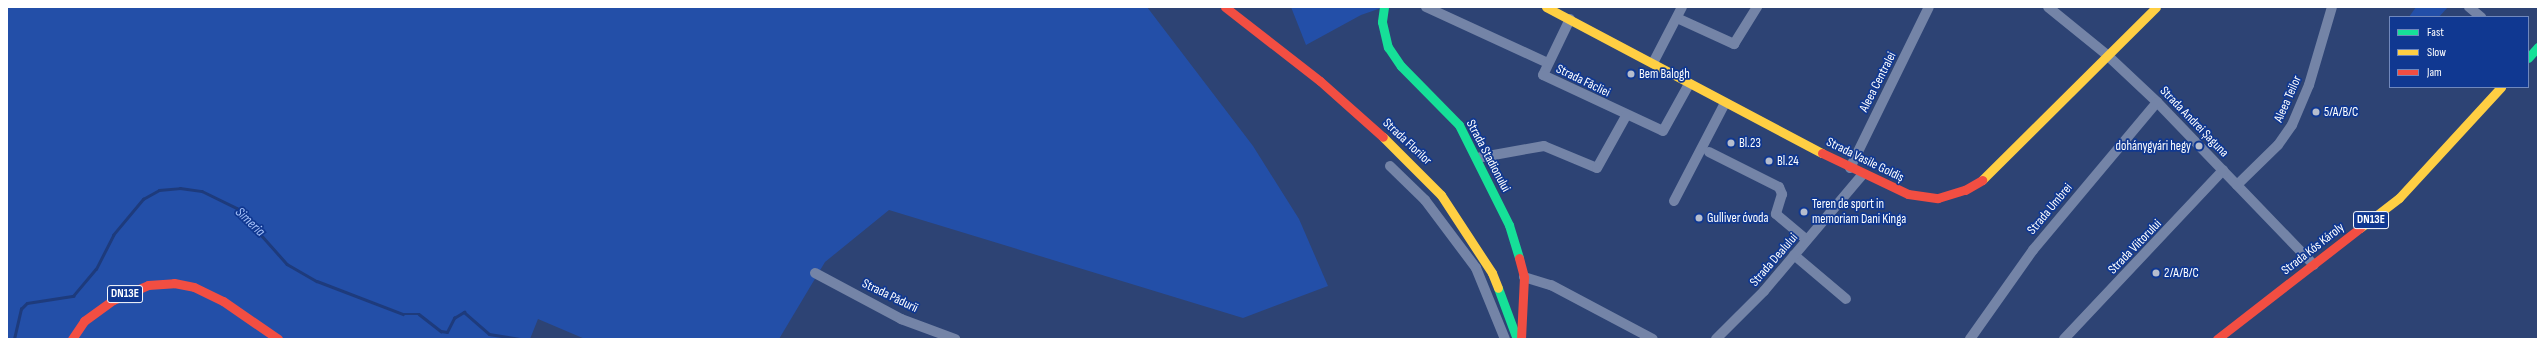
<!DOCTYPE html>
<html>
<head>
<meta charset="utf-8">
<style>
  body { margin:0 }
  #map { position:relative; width:2545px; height:346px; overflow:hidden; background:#2d4374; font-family:"Sofia Sans Condensed",sans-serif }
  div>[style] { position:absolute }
  .green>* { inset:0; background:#234fa8 }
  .stream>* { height:2.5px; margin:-1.25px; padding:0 1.25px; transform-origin:1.25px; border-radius:1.25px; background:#1e3b7c }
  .street>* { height:10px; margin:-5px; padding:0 5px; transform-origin:5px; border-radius:5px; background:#7484a7 }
  .fast>* { height:9px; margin:-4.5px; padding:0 4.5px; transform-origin:4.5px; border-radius:4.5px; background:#16e098 }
  .slow>* { height:9px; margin:-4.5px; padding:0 4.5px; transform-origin:4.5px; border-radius:4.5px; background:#ffcf43 }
  .jam>* { height:9px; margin:-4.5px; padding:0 4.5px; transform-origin:4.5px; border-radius:4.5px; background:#f24e42 }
  .dots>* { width:11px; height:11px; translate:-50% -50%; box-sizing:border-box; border:2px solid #103891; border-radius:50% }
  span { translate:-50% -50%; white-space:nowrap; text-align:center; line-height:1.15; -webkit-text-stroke:3.5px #103891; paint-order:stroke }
  .shield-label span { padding:1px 3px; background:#103891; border:1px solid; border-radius:3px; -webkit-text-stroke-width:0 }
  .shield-label { font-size:12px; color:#fff; font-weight:700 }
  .poi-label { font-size:13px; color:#fff }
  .left { translate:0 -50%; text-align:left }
  .right { translate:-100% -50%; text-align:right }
  .street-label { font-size:13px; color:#fff }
  .water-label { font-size:14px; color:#a6c2fa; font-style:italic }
  .frame { position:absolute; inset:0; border:8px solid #fff; pointer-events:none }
  .legend { position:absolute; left:2389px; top:16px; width:140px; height:72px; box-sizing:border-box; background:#103891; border:1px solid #7088bd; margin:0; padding:5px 7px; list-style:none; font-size:12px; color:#fff }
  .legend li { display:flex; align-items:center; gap:8px; height:20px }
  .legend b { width:20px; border:1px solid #7088bd }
</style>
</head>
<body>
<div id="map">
  <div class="green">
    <div style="clip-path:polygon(7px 7px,1147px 7px,1253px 146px,1299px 219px,1328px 286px,1243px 318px,889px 210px,825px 262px,779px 339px,585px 339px,538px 319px,530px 339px,7px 339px)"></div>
    <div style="clip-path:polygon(1291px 7px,1384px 7px,1361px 15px,1306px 45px)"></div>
    <div style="clip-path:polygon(2416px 7px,2448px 7px,2439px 17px,2409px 17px)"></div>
  </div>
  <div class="stream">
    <div style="left:14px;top:339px;width:31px;rotate:-77deg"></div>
    <div style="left:21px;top:309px;width:8px;rotate:-45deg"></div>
    <div style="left:27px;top:303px;width:47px;rotate:-8.7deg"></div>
    <div style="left:73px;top:296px;width:35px;rotate:-50deg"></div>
    <div style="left:96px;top:269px;width:38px;rotate:-63deg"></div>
    <div style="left:113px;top:235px;width:47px;rotate:-50.2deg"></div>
    <div style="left:143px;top:199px;width:18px;rotate:-29deg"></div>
    <div style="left:159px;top:190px;width:21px;rotate:-5deg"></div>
    <div style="left:180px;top:188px;width:22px;rotate:8deg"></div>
    <div style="left:202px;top:191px;width:39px;rotate:26deg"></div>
    <div style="left:237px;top:208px;width:75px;rotate:48.2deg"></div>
    <div style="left:287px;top:264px;width:34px;rotate:30deg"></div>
    <div style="left:317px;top:281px;width:92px;rotate:21deg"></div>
    <div style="left:403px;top:314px;width:16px"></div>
    <div style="left:419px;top:314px;width:28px;rotate:38deg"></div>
    <div style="left:441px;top:331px;width:6px;rotate:9deg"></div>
    <div style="left:447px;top:332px;width:16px;rotate:-63deg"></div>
    <div style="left:454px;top:318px;width:12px;rotate:-31deg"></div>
    <div style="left:464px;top:312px;width:33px;rotate:41deg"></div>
    <div style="left:489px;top:334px;width:31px;rotate:9deg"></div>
  </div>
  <div class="street">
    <div style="left:1426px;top:7px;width:134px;rotate:24.7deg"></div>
    <div style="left:2048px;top:7px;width:76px;rotate:39.1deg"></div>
    <div style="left:2107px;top:55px;width:69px;rotate:43.2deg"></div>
    <div style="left:2157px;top:102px;width:226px;rotate:46.1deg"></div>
    <div style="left:2469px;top:7px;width:16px;rotate:40deg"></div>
    <div style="left:1677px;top:18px;width:63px;rotate:24.5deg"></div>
    <div style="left:1734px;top:44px;width:44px;rotate:-58.1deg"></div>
    <div style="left:1570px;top:19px;width:62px;rotate:115.7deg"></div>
    <div style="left:1543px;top:75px;width:132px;rotate:25deg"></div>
    <div style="left:1663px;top:131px;width:54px;rotate:-61deg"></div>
    <div style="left:1653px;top:63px;width:63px;rotate:-62.6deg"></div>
    <div style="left:1709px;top:152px;width:78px;rotate:26.6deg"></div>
    <div style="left:1779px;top:187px;width:8px;rotate:67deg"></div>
    <div style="left:1782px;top:194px;width:21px;rotate:107deg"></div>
    <div style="left:1776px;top:214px;width:40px;rotate:40deg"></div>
    <div style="left:1477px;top:158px;width:68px;rotate:-10.2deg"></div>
    <div style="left:1544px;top:146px;width:57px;rotate:22.5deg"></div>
    <div style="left:1597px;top:168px;width:60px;rotate:-60.9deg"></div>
    <div style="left:1390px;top:166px;width:49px;rotate:44.2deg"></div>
    <div style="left:1425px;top:200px;width:85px;rotate:53.1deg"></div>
    <div style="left:1476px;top:268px;width:77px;rotate:67.8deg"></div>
    <div style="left:1850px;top:168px;width:179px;rotate:-63.9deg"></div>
    <div style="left:2237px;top:185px;width:57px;rotate:-44.3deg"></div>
    <div style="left:2278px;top:145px;width:24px;rotate:-55deg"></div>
    <div style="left:2292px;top:125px;width:43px;rotate:-67deg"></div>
    <div style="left:2309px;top:85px;width:81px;rotate:-73.6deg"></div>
    <div style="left:1674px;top:201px;width:110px;rotate:-62.5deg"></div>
    <div style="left:1794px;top:255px;width:68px;rotate:40.2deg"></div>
    <div style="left:815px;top:273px;width:98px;rotate:28.1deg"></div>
    <div style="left:901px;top:319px;width:58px;rotate:20.3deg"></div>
    <div style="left:1524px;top:277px;width:28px;rotate:17deg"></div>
    <div style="left:1551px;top:285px;width:115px;rotate:27.9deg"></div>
    <div style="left:1716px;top:339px;width:68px;rotate:-45deg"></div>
    <div style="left:1764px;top:291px;width:152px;rotate:-49.8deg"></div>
    <div style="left:1970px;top:339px;width:109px;rotate:-54.7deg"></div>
    <div style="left:2033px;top:250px;width:193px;rotate:-50deg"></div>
    <div style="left:2064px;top:339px;width:232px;rotate:-46.7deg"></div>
  </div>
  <div class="fast">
    <div style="left:1384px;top:7px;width:15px;rotate:98deg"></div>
    <div style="left:1382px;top:22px;width:26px;rotate:77deg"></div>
    <div style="left:1388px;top:47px;width:23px;rotate:56deg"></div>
    <div style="left:1401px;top:66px;width:83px;rotate:45.5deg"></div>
    <div style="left:1459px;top:125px;width:112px;rotate:63.4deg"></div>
    <div style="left:1509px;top:225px;width:34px;rotate:73deg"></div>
    <div style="left:2528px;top:58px;width:15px;rotate:-48deg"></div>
    <div style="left:1498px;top:288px;width:54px;rotate:69.6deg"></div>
  </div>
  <div class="slow">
    <div style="left:1546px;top:7px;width:312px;rotate:27.9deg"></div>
    <div style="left:1383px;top:137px;width:82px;rotate:45deg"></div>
    <div style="left:1441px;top:195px;width:93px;rotate:56.8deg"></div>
    <div style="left:1492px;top:273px;width:16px;rotate:68deg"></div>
    <div style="left:1982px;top:180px;width:245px;rotate:-44.8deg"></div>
    <div style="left:2360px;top:228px;width:49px;rotate:-37.6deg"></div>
    <div style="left:2399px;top:198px;width:151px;rotate:-47.4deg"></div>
  </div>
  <div class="jam">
    <div style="left:1225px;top:7px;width:120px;rotate:37.9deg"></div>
    <div style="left:1320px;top:81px;width:84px;rotate:41.6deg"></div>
    <div style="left:1822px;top:153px;width:95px;rotate:25.5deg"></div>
    <div style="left:1908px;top:194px;width:30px;rotate:8deg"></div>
    <div style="left:1938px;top:198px;width:28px;rotate:-17deg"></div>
    <div style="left:1965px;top:190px;width:20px;rotate:-30deg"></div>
    <div style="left:1519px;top:258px;width:20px;rotate:75deg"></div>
    <div style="left:1524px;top:277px;width:62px;rotate:92.8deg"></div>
    <div style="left:72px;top:339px;width:22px;rotate:-56deg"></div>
    <div style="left:84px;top:321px;width:36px;rotate:-36deg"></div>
    <div style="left:113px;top:300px;width:38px;rotate:-23deg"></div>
    <div style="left:148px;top:285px;width:26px;rotate:-4deg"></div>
    <div style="left:174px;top:283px;width:20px;rotate:11deg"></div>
    <div style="left:194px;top:287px;width:32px;rotate:26deg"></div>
    <div style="left:223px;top:301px;width:67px;rotate:34.6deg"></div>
    <div style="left:2217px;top:339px;width:181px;rotate:-37.8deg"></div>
  </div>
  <div class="dots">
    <div style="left:1631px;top:74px;background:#b6bdce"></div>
    <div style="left:2316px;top:112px;background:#b6bdce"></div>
    <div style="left:1731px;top:143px;background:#b6bdce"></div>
    <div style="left:2199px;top:146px;background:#b6bdce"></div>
    <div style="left:1769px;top:161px;background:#b6bdce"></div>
    <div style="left:1804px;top:212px;background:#b6bdce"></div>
    <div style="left:1699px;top:218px;background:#b6bdce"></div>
    <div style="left:2156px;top:273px;background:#b6bdce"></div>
  </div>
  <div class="shield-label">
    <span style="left:2371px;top:220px">DN13E</span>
    <span style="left:125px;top:294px">DN13E</span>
  </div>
  <div class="poi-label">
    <span class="left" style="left:1639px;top:74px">Bem Balogh</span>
    <span class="left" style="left:2324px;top:112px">5/A/B/C</span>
    <span class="left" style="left:1739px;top:143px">Bl.23</span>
    <span class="right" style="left:2191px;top:146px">dohánygyári hegy</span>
    <span class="left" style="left:1777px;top:161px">Bl.24</span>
    <span class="left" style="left:1812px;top:212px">Teren de sport in<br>memoriam Dani Kinga</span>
    <span class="left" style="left:1707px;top:218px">Gulliver óvoda</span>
    <span class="left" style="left:2164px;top:273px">2/A/B/C</span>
  </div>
  <div class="street-label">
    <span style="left:1583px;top:81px;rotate:26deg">Strada Făcliei</span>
    <span style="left:1878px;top:82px;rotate:-63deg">Aleea Centralei</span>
    <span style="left:2288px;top:99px;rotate:-66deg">Aleea Teilor</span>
    <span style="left:2194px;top:122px;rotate:46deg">Strada Andrei Șaguna</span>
    <span style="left:1407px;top:142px;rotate:43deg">Strada Florilor</span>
    <span style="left:1488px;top:156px;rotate:62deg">Strada Stadionului</span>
    <span style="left:1865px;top:160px;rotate:26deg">Strada Vasile Goldiș</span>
    <span style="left:2050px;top:209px;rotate:-50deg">Strada Umbrei</span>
    <span style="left:2135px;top:247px;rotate:-46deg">Strada Viitorului</span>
    <span style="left:2313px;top:249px;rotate:-38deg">Strada Kós Károly</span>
    <span style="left:1774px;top:260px;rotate:-49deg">Strada Dealului</span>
    <span style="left:890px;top:296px;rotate:26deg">Strada Pădurii</span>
  </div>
  <div class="water-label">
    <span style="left:250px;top:222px;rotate:44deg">Simeria</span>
  </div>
  <div class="frame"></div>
  <ul class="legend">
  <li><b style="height:5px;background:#16e098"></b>Fast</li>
  <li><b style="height:5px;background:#ffcf43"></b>Slow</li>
  <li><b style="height:5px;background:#f24e42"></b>Jam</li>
  </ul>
</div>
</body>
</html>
